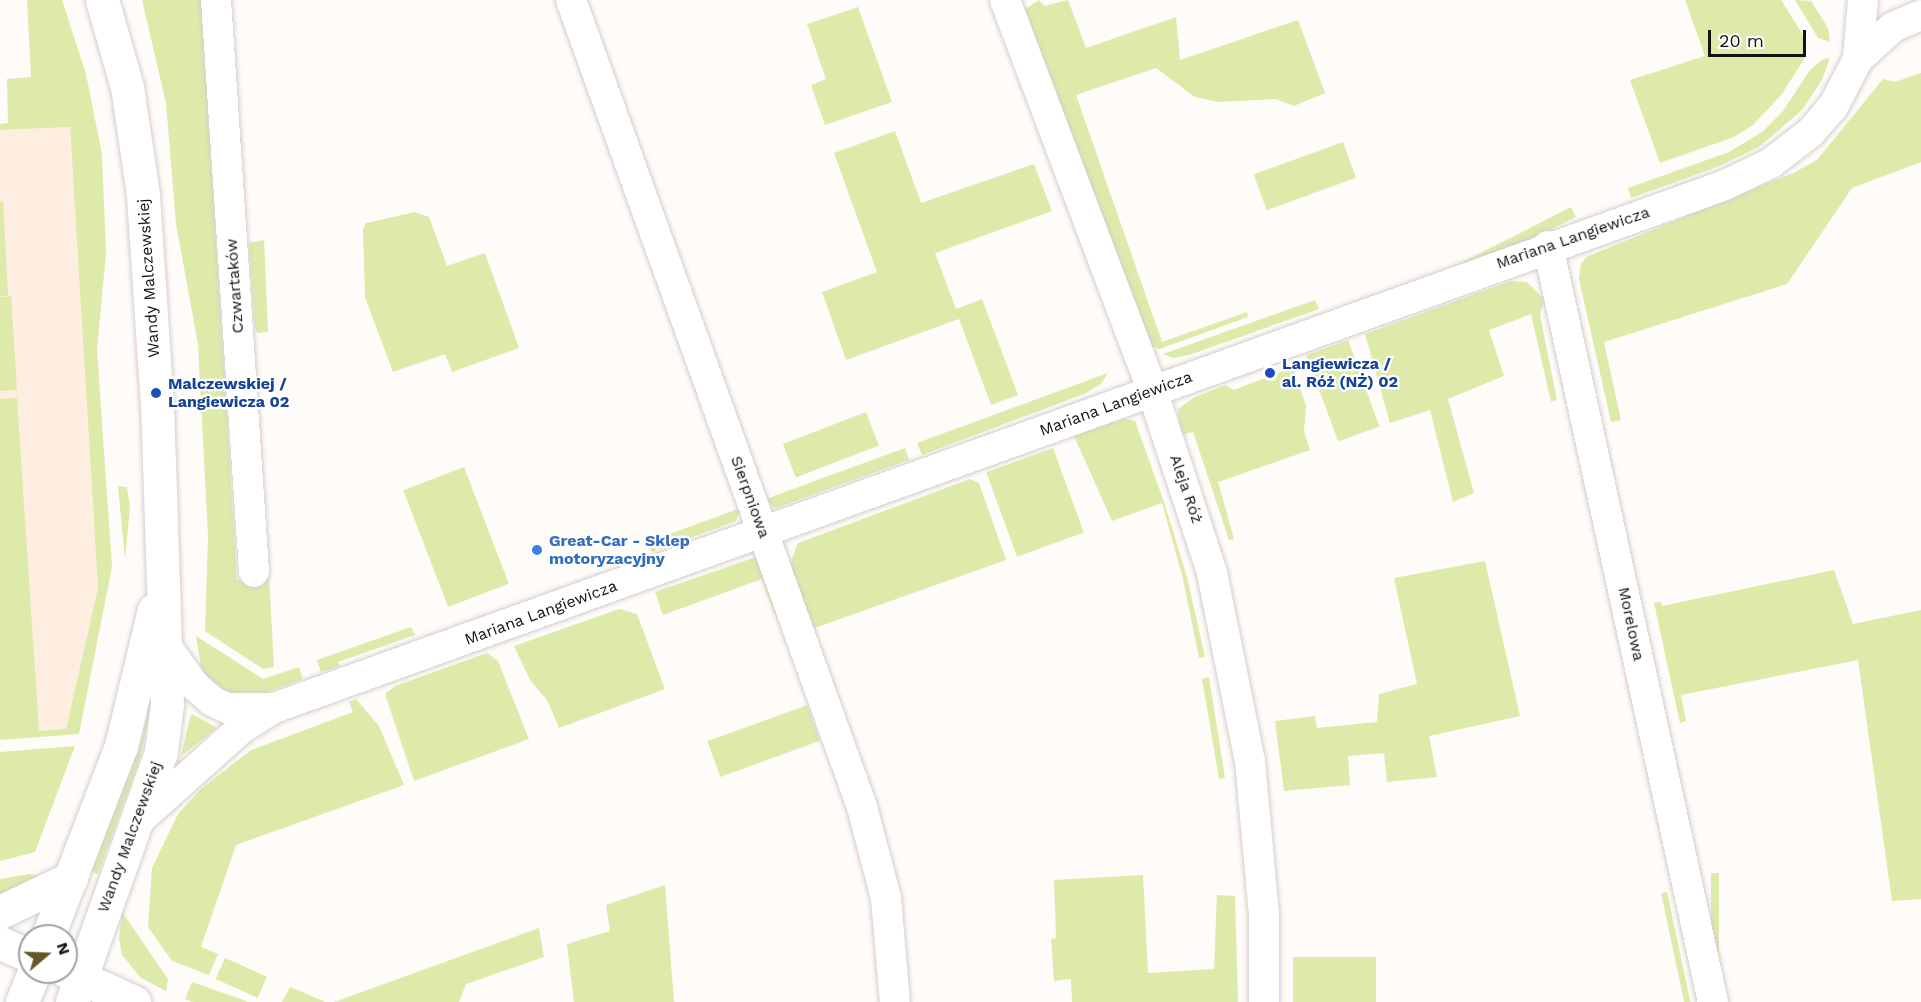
<!DOCTYPE html>
<html>
<head>
<meta charset="utf-8">
<style>
  body { margin:0 }
  #map { position:relative; width:1921px; height:1002px; overflow:hidden; background:#fefbf9; font-family:"Work Sans",sans-serif }
  div>[style] { position:absolute }
  .education>* { inset:0; background:#feeee2 }
  .green>* { inset:0; background:#deeaaa; transform-origin:0 0 }
  .roads { filter:drop-shadow(0 0 2px #d5cdca) drop-shadow(0 0 2px #d5cdca) }
  .minor>* { height:30px; margin:-15px; padding:0 15px; transform-origin:15px; border-radius:15px; background:#fff }
  .secondary>* { height:33px; margin:-16.5px; padding:0 16.5px; transform-origin:16.5px; border-radius:16.5px; background:#fff }
  .primary>* { height:33px; margin:-16.5px; padding:0 16.5px; transform-origin:16.5px; border-radius:16.5px; background:#fff }
  .dots>* { width:16px; height:16px; translate:-50% -50%; box-sizing:border-box; border:3px solid #fff; border-radius:50% }
  span { translate:-50% -50%; white-space:nowrap; text-align:center; line-height:1.15; -webkit-text-stroke:4.5px #fff; paint-order:stroke }
  .street-label { font-size:16px; color:#151312 }
  .transit-label { font-size:16px; color:#164399; font-weight:700 }
  .left { translate:0 -50%; text-align:left }
  .shop-label { font-size:16px; color:#366cbe; font-weight:700 }
  .north { position:absolute; left:18px; top:924px; width:60px; height:60px; box-sizing:border-box; background:#fff; border:2px solid #a1a1a0; border-radius:50%; rotate:71deg; font-size:16px; font-weight:700; line-height:24px; text-align:center; color:#151312 }
  .north::after { content:''; display:block; margin:auto; width:21px; height:27px; background:#655825; clip-path:polygon(50% 0,100% 100%,50% 72%,0 100%) }
  .scale { position:absolute; left:1708px; top:30px; width:98px; height:27px; box-sizing:border-box; border:3px solid #151312; border-top:0; padding-left:8px; font-size:18px; line-height:21px; white-space:nowrap; color:#151312; -webkit-text-stroke:4px #fff; paint-order:stroke }
</style>
</head>
<body>
<div id="map">
  <div class="education">
    <div style="clip-path:polygon(70px 127px,98px 588px,66px 729px,0 734px,0 130px)"></div>
  </div>
  <div class="green">
    <div style="clip-path:polygon(27px 0,62px 0,86px 74px,102px 154px,106px 253px,97px 350px,112px 567px,79px 734px,0 740px,0 399px,17px 398px,39px 731px,66px 729px,98px 588px,70px 127px,0 130px,0 124px,8px 123px,7px 79px,31px 77px)"></div>
    <div style="clip-path:polygon(142px 0,201px 0,237px 580px,269px 576px,274px 667px,263px 669px,205px 631px,208px 537px,198px 344px,176px 224px,166px 103px)"></div>
    <div style="clip-path:polygon(1039px 0,1045px 6px,1068px 0,1086px 48px,1176px 17px,1180px 60px,1298px 20px,1325px 93px,1294px 106px,1275px 99px,1219px 102px,1195px 97px,1156px 68px,1076px 95px,1162px 342px,1247px 312px,1248px 317px,1159px 349px,1149px 345px,1025px 9px)"></div>
    <div style="clip-path:polygon(1685px 0,1781px 0,1805px 38px,1806px 56px,1782px 94px,1753px 125px,1734px 137px,1660px 163px,1630px 80px,1705px 56px)"></div>
    <div style="clip-path:polygon(1795px 0,1811px 1px,1828px 28px,1830px 42px,1818px 38px)"></div>
    <div style="clip-path:polygon(858px 7px,892px 102px,825px 125px,811px 85px,826px 79px,807px 24px)"></div>
    <div style="clip-path:polygon(1830px 58px,1822px 80px,1802px 110px,1759px 147px,1717px 167px,1631px 198px,1628px 188px,1729px 152px,1762px 132px,1783px 111px,1810px 70px,1823px 59px)"></div>
    <div style="clip-path:polygon(1921px 73px,1921px 162px,1852px 188px,1787px 284px,1604px 342px,1621px 420px,1611px 422px,1579px 279px,1581px 264px,1586px 257px,1793px 173px,1817px 160px,1883px 79px,1895px 82px)"></div>
    <div style="clip-path:polygon(895px 131px,921px 203px,1034px 164px,1052px 211px,935px 253px,956px 309px,982px 299px,1018px 395px,991px 405px,959px 319px,846px 360px,822px 292px,877px 272px,834px 153px)"></div>
    <div style="left:1343px;top:142px;width:38px;height:95px;rotate:70deg"></div>
    <div style="clip-path:polygon(0 201px,3px 201px,8px 296px,0 296px)"></div>
    <div style="left:1571px;top:207px;width:11px;height:136px;rotate:63deg"></div>
    <div style="clip-path:polygon(415px 212px,429px 217px,447px 266px,485px 253px,519px 348px,452px 372px,445px 354px,393px 372px,365px 297px,363px 229px,366px 223px)"></div>
    <div style="clip-path:polygon(264px 240px,268px 332px,258px 333px,255px 329px,249px 243px)"></div>
    <div style="clip-path:polygon(1511px 281px,1527px 282px,1544px 299px,1540px 315px,1557px 400px,1551px 402px,1531px 314px,1489px 330px,1504px 376px,1448px 399px,1474px 493px,1453px 502px,1430px 410px,1390px 423px,1365px 334px)"></div>
    <div style="clip-path:polygon(11px 296px,17px 390px,0 391px,0 297px)"></div>
    <div style="clip-path:polygon(1315px 300px,1319px 309px,1189px 355px,1173px 358px,1163px 354px)"></div>
    <div style="left:1348px;top:340px;width:92px;height:44px;rotate:70deg"></div>
    <div style="clip-path:polygon(1293px 367px,1306px 406px,1304px 431px,1310px 450px,1218px 482px,1234px 539px,1229px 540px,1193px 432px,1181px 435px,1178px 409px,1193px 398px,1225px 385px,1234px 390px)"></div>
    <div style="clip-path:polygon(1108px 373px,1101px 384px,1084px 394px,922px 455px,917px 443px)"></div>
    <div style="left:866px;top:412px;width:36px;height:89px;rotate:69deg"></div>
    <div style="clip-path:polygon(1124px 419px,1135px 421px,1164px 502px,1187px 577px,1205px 657px,1199px 658px,1183px 579px,1162px 503px,1112px 521px,1074px 436px)"></div>
    <div style="clip-path:polygon(905px 448px,909px 460px,776px 508px,764px 502px,763px 500px)"></div>
    <div style="left:1053px;top:448px;width:90px;height:71px;rotate:70deg"></div>
    <div style="left:464px;top:467px;width:125px;height:65px;rotate:69deg"></div>
    <div style="clip-path:polygon(970px 479px,979px 483px,1006px 560px,809px 630px,790px 564px,798px 543px)"></div>
    <div style="clip-path:polygon(118px 486px,127px 487px,130px 508px,125px 559px)"></div>
    <div style="clip-path:polygon(741px 508px,736px 521px,652px 552px,647px 542px)"></div>
    <div style="clip-path:polygon(756px 557px,784px 617px,777px 620px,762px 579px,663px 615px,655px 592px)"></div>
    <div style="clip-path:polygon(1485px 561px,1520px 716px,1429px 736px,1437px 777px,1387px 782px,1384px 753px,1348px 756px,1350px 785px,1284px 791px,1275px 721px,1315px 716px,1317px 728px,1377px 722px,1379px 694px,1417px 684px,1394px 578px)"></div>
    <div style="clip-path:polygon(1834px 570px,1853px 624px,1921px 610px,1921px 899px,1892px 901px,1858px 660px,1681px 695px,1686px 721px,1680px 723px,1654px 603px,1661px 602px,1662px 606px)"></div>
    <div style="clip-path:polygon(619px 609px,637px 614px,665px 689px,559px 728px,547px 700px,530px 680px,514px 646px)"></div>
    <div style="clip-path:polygon(411px 627px,415px 635px,338px 662px,340px 666px,321px 672px,317px 660px)"></div>
    <div style="clip-path:polygon(196px 636px,263px 679px,299px 667px,303px 679px,253px 697px,224px 696px,202px 673px)"></div>
    <div style="clip-path:polygon(487px 653px,498px 661px,529px 739px,414px 781px,385px 694px,395px 686px)"></div>
    <div style="clip-path:polygon(1209px 677px,1225px 778px,1219px 779px,1202px 679px)"></div>
    <div style="clip-path:polygon(153px 692px,140px 759px,98px 874px,90px 871px,142px 739px)"></div>
    <div style="clip-path:polygon(356px 699px,379px 726px,404px 785px,236px 845px,201px 947px,218px 954px,209px 975px,172px 961px,148px 927px,152px 868px,178px 814px,201px 789px,251px 750px,353px 712px,349px 702px)"></div>
    <div style="left:807px;top:705px;width:38px;height:106px;rotate:70deg"></div>
    <div style="clip-path:polygon(192px 714px,217px 728px,181px 756px,190px 717px)"></div>
    <div style="clip-path:polygon(75px 746px,35px 852px,0 861px,0 752px)"></div>
    <div style="left:1711px;top:873px;width:8px;height:132px"></div>
    <div style="clip-path:polygon(30px 874px,38px 876px,0 902px,0 879px)"></div>
    <div style="clip-path:polygon(1143px 875px,1148px 973px,1214px 969px,1217px 895px,1235px 896px,1238px 1002px,1072px 1002px,1071px 979px,1054px 981px,1051px 939px,1056px 938px,1054px 880px)"></div>
    <div style="clip-path:polygon(665px 885px,674px 1002px,574px 1002px,567px 944px,610px 931px,606px 905px)"></div>
    <div style="left:1667px;top:892px;width:113px;height:6px;rotate:78deg"></div>
    <div style="clip-path:polygon(122px 912px,168px 979px,166px 991px,141px 978px,122px 955px,119px 939px)"></div>
    <div style="clip-path:polygon(539px 928px,544px 957px,466px 984px,459px 1002px,334px 1002px)"></div>
    <div style="left:1293px;top:957px;width:83px;height:45px"></div>
    <div style="left:225px;top:958px;width:46px;height:23px;rotate:24deg"></div>
    <div style="clip-path:polygon(192px 982px,249px 1002px,193px 1002px,185px 999px)"></div>
    <div style="clip-path:polygon(290px 987px,326px 1002px,282px 1002px)"></div>
  </div>
  <div class="roads">
    <div class="minor">
      <div style="left:216px;top:0;width:573px;rotate:86.2deg"></div>
      <div style="left:571px;top:0;width:858px;rotate:70.17deg"></div>
      <div style="left:862px;top:807px;width:94px;rotate:75.2deg"></div>
      <div style="left:886px;top:898px;width:104px;rotate:85.1deg"></div>
      <div style="left:1005px;top:0;width:417px;rotate:69.3deg"></div>
      <div style="left:1152px;top:390px;width:193px;rotate:71.8deg"></div>
      <div style="left:1212px;top:573px;width:192px;rotate:78.6deg"></div>
      <div style="left:1250px;top:761px;width:154px;rotate:84.8deg"></div>
      <div style="left:1264px;top:914px;width:88px;rotate:90deg"></div>
      <div style="left:1858px;top:59px;width:47px;rotate:-42.4deg"></div>
      <div style="left:1893px;top:27px;width:30px;rotate:-23deg"></div>
      <div style="left:1548px;top:246px;width:774px;rotate:77.69deg"></div>
      <div style="left:166px;top:646px;width:49px;rotate:54.1deg"></div>
      <div style="left:195px;top:686px;width:23px;rotate:41deg"></div>
      <div style="left:212px;top:701px;width:17px;rotate:25deg"></div>
      <div style="left:227px;top:708px;width:47px"></div>
      <div style="left:139px;top:820px;width:138px;rotate:-41.8deg"></div>
      <div style="left:242px;top:728px;width:38px;rotate:-32deg"></div>
      <div style="left:274px;top:708px;width:1542px;rotate:-19.82deg"></div>
      <div style="left:1725px;top:185px;width:51px;rotate:-25.6deg"></div>
      <div style="left:1771px;top:163px;width:49px;rotate:-37.6deg"></div>
      <div style="left:1810px;top:133px;width:35px;rotate:-49deg"></div>
      <div style="left:1833px;top:107px;width:54px;rotate:-62.5deg"></div>
      <div style="left:1858px;top:59px;width:59px;rotate:-85.2deg"></div>
    </div>
    <div class="secondary">
      <div style="left:48px;top:936px;width:204px;rotate:-69deg"></div>
      <div style="left:121px;top:746px;width:140px;rotate:-76.4deg"></div>
      <div style="left:22px;top:1002px;width:32px;rotate:-68deg"></div>
      <div style="left:72px;top:1002px;width:265px;rotate:-70.4deg"></div>
      <div style="left:161px;top:752px;width:48px;rotate:-82.9deg"></div>
      <div style="left:167px;top:704px;width:298px;rotate:-91.9deg"></div>
      <div style="left:157px;top:406px;width:212px;rotate:-93.8deg"></div>
      <div style="left:143px;top:194px;width:108px;rotate:-98.5deg"></div>
      <div style="left:127px;top:87px;width:91px;rotate:-106deg"></div>
    </div>
    <div class="primary">
      <div style="left:0;top:912px;width:79px;rotate:-25.6deg"></div>
      <div style="left:0;top:943px;width:33px;rotate:23deg"></div>
      <div style="left:66px;top:971px;width:75px;rotate:24.5deg"></div>
    </div>
  </div>
  <div class="dots">
    <div style="left:1270px;top:373px;background:#1a4fb4"></div>
    <div style="left:156px;top:393px;background:#1a4fb4"></div>
    <div style="left:537px;top:550px;background:#3f7fe0"></div>
  </div>
  <div class="street-label">
    <span style="left:1573px;top:238px;rotate:-19deg">Mariana Langiewicza</span>
    <span style="left:149px;top:278px;rotate:-94deg">Wandy Malczewskiej</span>
    <span style="left:235px;top:286px;rotate:-94deg">Czwartaków</span>
    <span style="left:1116px;top:404px;rotate:-20deg">Mariana Langiewicza</span>
    <span style="left:1186px;top:489px;rotate:71deg">Aleja Róż</span>
    <span style="left:750px;top:497px;rotate:70deg">Sierpniowa</span>
    <span style="left:541px;top:613px;rotate:-20deg">Mariana Langiewicza</span>
    <span style="left:1631px;top:624px;rotate:78deg">Morelowa</span>
    <span style="left:130px;top:837px;rotate:-70deg">Wandy Malczewskiej</span>
  </div>
  <div class="transit-label">
    <span class="left" style="left:1282px;top:373px">Langiewicza /<br>al. Róż (NŻ) 02</span>
    <span class="left" style="left:168px;top:393px">Malczewskiej /<br>Langiewicza 02</span>
  </div>
  <div class="shop-label">
    <span class="left" style="left:549px;top:550px">Great-Car - Sklep<br>motoryzacyjny</span>
  </div>
  <div class="north">N</div>
  <div class="scale">20 m</div>
</div>
</body>
</html>
